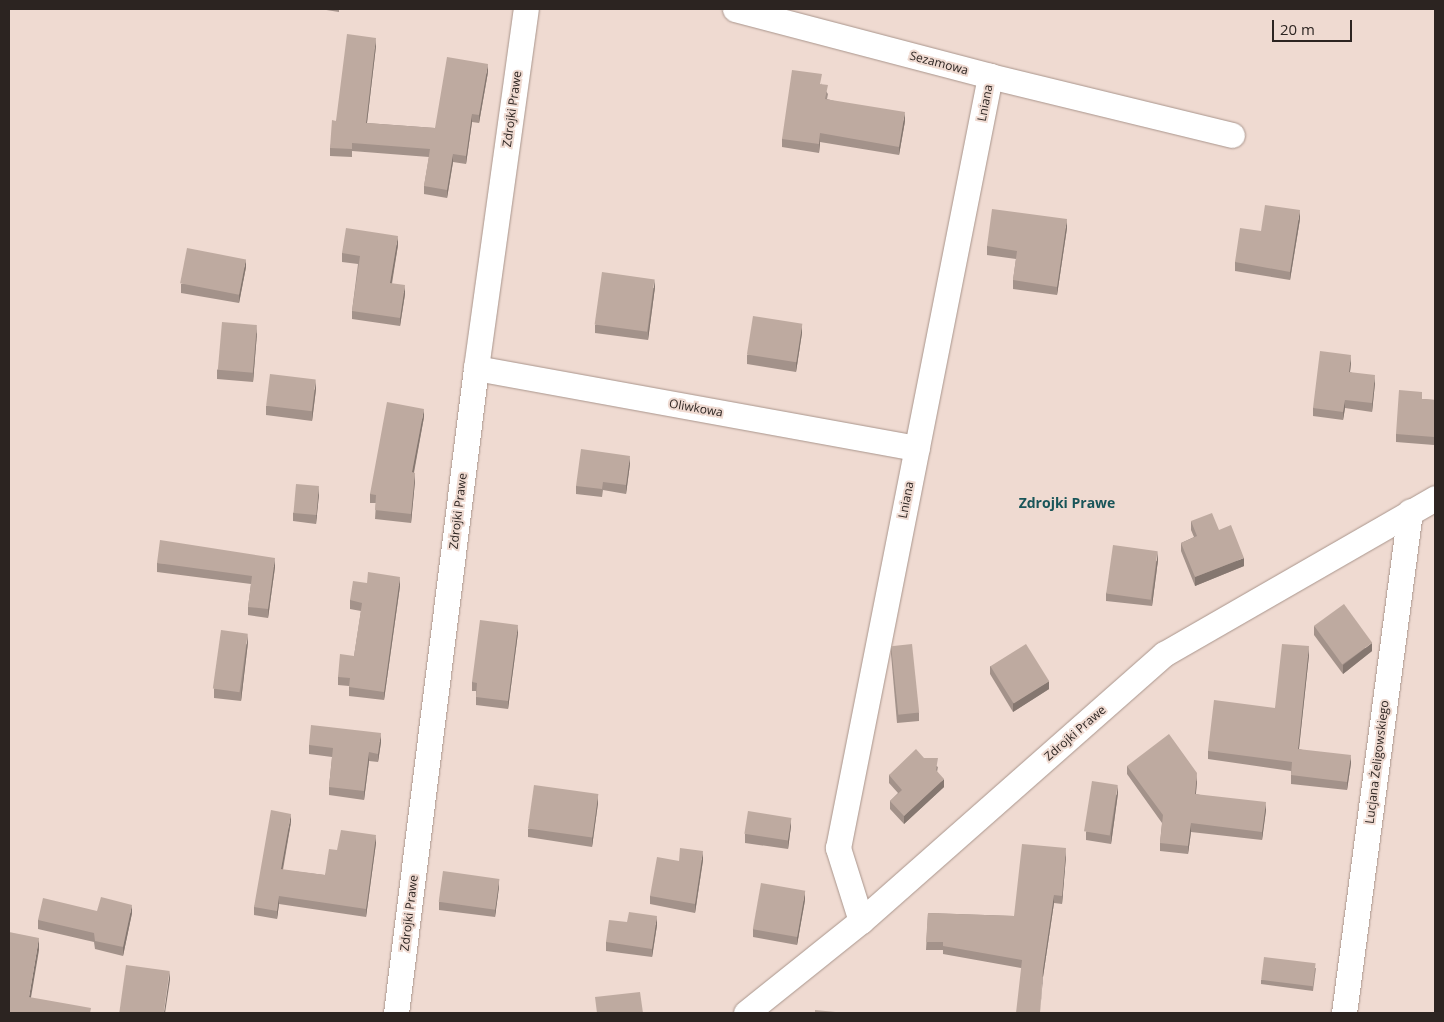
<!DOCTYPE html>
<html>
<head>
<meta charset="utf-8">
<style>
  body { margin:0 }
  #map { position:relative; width:1444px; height:1022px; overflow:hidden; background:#efdad1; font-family:"Open Sans",sans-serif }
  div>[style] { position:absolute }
  .roads { filter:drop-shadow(0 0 1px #a9958c) drop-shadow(0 0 1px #a9958c) }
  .minor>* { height:25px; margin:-12.5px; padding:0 12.5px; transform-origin:12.5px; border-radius:12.5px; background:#fff }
  .wall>* { inset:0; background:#a3928a }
  .shaded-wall>* { inset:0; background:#857770 }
  .building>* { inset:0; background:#beaaa0; transform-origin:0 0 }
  span { translate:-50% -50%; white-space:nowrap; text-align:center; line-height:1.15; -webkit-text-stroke:4px #efdad1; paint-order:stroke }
  .street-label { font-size:12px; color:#2c2421 }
  .neighbourhood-label { font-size:14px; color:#195559; font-weight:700 }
  .frame { position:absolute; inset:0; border:10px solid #2c2421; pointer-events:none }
  .scale { position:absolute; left:1272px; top:20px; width:80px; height:22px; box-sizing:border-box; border:2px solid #2c2421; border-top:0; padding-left:6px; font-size:15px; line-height:18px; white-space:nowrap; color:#2c2421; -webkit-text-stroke:4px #efdad1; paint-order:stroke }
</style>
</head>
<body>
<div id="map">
  <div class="roads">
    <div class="minor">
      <div style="left:735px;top:9px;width:264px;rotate:14.7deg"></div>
      <div style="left:990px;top:76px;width:249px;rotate:13.7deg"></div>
      <div style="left:476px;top:368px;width:448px;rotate:10.3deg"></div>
      <div style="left:861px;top:921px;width:77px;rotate:-107.5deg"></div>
      <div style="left:838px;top:848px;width:787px;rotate:-78.86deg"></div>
      <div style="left:396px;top:1013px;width:650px;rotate:-82.93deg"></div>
      <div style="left:476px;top:368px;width:362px;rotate:-82.1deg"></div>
      <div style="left:746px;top:1013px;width:147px;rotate:-38.7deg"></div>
      <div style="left:861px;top:921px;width:404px;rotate:-41.4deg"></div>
      <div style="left:1164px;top:654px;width:313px;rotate:-29.9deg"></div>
      <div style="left:1344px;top:1013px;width:506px;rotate:-82.51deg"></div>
    </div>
  </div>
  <div class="wall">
    <div style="clip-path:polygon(320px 9px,339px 9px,339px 12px)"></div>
    <div style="clip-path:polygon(376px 46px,367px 123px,435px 128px,488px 72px,479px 123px,472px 122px,466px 164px,453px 162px,447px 198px,424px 194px,424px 186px,429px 157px,352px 151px,352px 157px,330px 156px,330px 148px,336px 121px)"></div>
    <div style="clip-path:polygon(822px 83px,821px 84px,828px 94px,827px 99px,905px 121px,899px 155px,820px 142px,819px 153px,782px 147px,782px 139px)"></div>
    <div style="clip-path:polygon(1300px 219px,1290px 280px,1235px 271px,1235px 262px)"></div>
    <div style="clip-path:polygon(1067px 228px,1057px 295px,1013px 289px,1013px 280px,1016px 259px,987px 255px,987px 246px)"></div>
    <div style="clip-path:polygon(398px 245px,392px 284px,405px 294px,400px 326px,352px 319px,352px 311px,358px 264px,342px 262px,342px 253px)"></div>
    <div style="clip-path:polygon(246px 267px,239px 303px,181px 293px,181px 284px)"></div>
    <div style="clip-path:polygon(655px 287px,648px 340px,595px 333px,595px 325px)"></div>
    <div style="clip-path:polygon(257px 333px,253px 382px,217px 379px,217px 370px)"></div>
    <div style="clip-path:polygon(802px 333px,796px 372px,747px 364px,747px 355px)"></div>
    <div style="clip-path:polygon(1351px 363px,1350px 372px,1375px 383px,1372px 412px,1345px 408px,1343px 420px,1313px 416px,1313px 408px)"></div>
    <div style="clip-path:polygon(316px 389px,312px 421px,266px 415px,266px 406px)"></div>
    <div style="clip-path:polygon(1422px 399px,1435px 400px,1435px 424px,1434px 445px,1396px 442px,1396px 434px)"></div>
    <div style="clip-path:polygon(424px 417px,414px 473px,415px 481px,411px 523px,375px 519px,376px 503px,370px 503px,370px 494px)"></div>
    <div style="clip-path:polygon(630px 464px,626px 494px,603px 490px,602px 497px,576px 494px,576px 486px)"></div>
    <div style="clip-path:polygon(319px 494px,316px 524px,293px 521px,293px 513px)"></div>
    <div style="clip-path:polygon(1191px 521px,1244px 566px,1195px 586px,1181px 551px,1181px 543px,1194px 537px,1191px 530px)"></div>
    <div style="clip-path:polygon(1158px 560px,1152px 606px,1106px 601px,1106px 593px)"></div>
    <div style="clip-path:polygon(157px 563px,275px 567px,268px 618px,248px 615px,248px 607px,251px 584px,157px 572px)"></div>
    <div style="clip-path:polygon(367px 583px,400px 586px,384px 700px,349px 696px,349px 686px,338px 685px,338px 677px,354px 656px,361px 611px,350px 609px,350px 600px)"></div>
    <div style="clip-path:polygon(1314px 626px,1372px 651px,1343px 674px,1314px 635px)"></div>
    <div style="clip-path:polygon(518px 633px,508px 709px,476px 705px,476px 691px,472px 691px,472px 682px)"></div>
    <div style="clip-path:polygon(248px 642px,241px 701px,214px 698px,214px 689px)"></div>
    <div style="clip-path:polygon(891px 646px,919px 713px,919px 721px,897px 723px,891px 654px)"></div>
    <div style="clip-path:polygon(1309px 655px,1299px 749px,1351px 763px,1347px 790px,1291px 784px,1291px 771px,1208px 759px,1208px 751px,1275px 708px)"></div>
    <div style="clip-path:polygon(990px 666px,1049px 689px,1013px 712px,990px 674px)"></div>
    <div style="clip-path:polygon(381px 742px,378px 762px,369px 761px,364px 800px,329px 795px,329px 787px,332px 757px,309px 754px,309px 745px)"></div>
    <div style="clip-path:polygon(924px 758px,938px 767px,937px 772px,944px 787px,904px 824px,890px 809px,890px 801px,898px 793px,889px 783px,889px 775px)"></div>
    <div style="clip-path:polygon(1127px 766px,1197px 781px,1196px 794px,1266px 810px,1262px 840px,1191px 832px,1188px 854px,1160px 851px,1160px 843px,1162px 823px,1127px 774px)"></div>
    <div style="clip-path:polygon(1118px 793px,1111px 844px,1086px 840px,1086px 832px)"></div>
    <div style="clip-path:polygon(598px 803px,592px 847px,528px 837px,528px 829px)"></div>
    <div style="clip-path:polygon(291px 822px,283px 870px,325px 875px,337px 850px,376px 843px,366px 917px,279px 904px,277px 919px,254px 915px,254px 907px)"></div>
    <div style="clip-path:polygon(791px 826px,788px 849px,745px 843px,745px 834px)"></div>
    <div style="clip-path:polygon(1066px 856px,1062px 904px,1054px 903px,1043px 977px,1021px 968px,943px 954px,943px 950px,926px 950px,928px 913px,1014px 916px)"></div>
    <div style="clip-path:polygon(703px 860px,695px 913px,650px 904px,650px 896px,679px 861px)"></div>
    <div style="clip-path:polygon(499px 887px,495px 917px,439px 910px,439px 902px)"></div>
    <div style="clip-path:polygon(805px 900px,797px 945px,753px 937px,753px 929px)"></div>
    <div style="clip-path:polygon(97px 911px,132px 913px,123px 956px,95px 949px,94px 942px,38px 929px,38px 920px)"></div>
    <div style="clip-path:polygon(627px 922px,657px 925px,652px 957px,606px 951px,606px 942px)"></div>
    <div style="clip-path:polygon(1316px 968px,1313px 991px,1261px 984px,1261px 980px)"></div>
  </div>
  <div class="shaded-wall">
    <div style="clip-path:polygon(376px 38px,376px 46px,366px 131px,366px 123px)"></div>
    <div style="clip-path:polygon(488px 64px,488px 72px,479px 123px,479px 115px)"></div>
    <div style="clip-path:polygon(905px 112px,905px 121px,899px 155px,899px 147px)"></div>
    <div style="clip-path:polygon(472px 114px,472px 122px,466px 164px,466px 156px)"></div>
    <div style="clip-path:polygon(820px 133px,820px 142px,819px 153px,819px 144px)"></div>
    <div style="clip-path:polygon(453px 154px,453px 162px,447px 198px,447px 190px)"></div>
    <div style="clip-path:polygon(1300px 210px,1300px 219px,1290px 280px,1290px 272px)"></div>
    <div style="clip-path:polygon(1067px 219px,1067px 228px,1057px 295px,1057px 287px)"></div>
    <div style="clip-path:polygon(398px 236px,398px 245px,390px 292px,390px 283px)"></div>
    <div style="clip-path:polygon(246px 259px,246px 267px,239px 303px,239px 295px)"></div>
    <div style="clip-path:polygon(655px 279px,655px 287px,648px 340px,648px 332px)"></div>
    <div style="clip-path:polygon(405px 285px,405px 294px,400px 326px,400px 318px)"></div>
    <div style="clip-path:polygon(802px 324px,802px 333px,796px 372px,796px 363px)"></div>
    <div style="clip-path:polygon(257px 325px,257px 333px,253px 382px,253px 373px)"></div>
    <div style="clip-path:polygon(1351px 355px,1351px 363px,1349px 380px,1349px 372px)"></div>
    <div style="clip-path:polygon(1375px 375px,1375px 383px,1372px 412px,1372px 403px)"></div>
    <div style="clip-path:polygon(316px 380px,316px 389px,312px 421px,312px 413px)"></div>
    <div style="clip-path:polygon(1345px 400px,1345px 408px,1343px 420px,1343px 412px)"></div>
    <div style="clip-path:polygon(424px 409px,424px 417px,412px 481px,412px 472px)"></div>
    <div style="clip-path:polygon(630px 456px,630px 464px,626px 494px,626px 485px)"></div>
    <div style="clip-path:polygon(415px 473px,415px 481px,411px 523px,411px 514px)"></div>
    <div style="clip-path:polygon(319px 486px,319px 494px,316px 524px,316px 515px)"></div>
    <div style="clip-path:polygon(1158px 551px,1158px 560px,1152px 606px,1152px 598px)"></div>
    <div style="clip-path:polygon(275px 558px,275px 567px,268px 618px,268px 609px)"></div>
    <div style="clip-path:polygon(1244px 558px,1244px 566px,1195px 586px,1195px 577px)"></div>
    <div style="clip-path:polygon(400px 577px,400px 586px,384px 700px,384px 692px)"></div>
    <div style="clip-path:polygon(518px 625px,518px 633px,508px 709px,508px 701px)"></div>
    <div style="clip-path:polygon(248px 634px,248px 642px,241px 701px,241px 693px)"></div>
    <div style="clip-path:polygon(1372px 643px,1372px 651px,1343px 674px,1343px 665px)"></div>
    <div style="clip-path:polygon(1309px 646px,1309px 655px,1298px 757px,1298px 749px)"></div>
    <div style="clip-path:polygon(1049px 681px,1049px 689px,1013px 712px,1013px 703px)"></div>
    <div style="clip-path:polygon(381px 733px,381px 742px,378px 762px,378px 754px)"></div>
    <div style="clip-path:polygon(369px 752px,369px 761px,364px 800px,364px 791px)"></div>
    <div style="clip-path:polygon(1351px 755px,1351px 763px,1347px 790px,1347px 782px)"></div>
    <div style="clip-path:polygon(1197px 773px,1197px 781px,1195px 802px,1195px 794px)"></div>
    <div style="clip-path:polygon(944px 779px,944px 787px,904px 824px,904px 816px)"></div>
    <div style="clip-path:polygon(1118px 785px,1118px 793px,1111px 844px,1111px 835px)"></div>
    <div style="clip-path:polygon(598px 794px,598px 803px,592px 847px,592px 838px)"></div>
    <div style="clip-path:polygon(1266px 802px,1266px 810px,1262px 840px,1262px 832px)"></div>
    <div style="clip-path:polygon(291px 814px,291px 822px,281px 877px,281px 869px)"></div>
    <div style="clip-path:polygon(791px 818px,791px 826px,788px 849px,788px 841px)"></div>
    <div style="clip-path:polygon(1191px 823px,1191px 832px,1188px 854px,1188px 846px)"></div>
    <div style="clip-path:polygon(376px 835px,376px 843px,366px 917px,366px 909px)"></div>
    <div style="clip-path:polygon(1066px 848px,1066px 856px,1062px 904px,1062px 896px)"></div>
    <div style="clip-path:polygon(703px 851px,703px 860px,695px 913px,695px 904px)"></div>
    <div style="clip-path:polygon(499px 879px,499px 887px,495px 917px,495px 909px)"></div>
    <div style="clip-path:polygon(805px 891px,805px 900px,797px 945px,797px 937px)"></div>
    <div style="clip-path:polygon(1054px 895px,1054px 903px,1043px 977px,1040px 1013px,1043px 969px)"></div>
    <div style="clip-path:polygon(279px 896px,279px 904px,277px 919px,277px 911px)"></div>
    <div style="clip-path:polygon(132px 905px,132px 913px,123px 956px,123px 947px)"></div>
    <div style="clip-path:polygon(657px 916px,657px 925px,652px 957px,652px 949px)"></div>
    <div style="clip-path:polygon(39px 938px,39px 950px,29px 1009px,29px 997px)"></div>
    <div style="clip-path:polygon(170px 971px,170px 980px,165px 1013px,164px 1013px)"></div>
  </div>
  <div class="building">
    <div style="clip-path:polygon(347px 34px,376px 38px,366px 123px,435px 128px,447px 57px,488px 64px,479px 115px,472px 114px,466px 156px,453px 154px,447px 190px,424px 186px,430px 149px,352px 143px,352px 149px,330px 148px,332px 120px,336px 121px)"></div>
    <div style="clip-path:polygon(792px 70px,822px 74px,820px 84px,828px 85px,825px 99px,905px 112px,899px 147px,820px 133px,819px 144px,782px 139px)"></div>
    <div style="clip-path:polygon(1265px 205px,1300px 210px,1290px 272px,1235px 262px,1240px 228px,1261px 231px)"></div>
    <div style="clip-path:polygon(992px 209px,1067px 219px,1057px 287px,1013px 280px,1017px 251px,987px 246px)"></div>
    <div style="clip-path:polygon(346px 228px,398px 236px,390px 283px,405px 285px,400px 318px,352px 311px,360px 256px,342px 253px)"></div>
    <div style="left:187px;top:248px;width:60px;height:36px;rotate:11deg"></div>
    <div style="left:602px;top:272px;width:53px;height:53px;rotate:8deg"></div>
    <div style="left:753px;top:316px;width:50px;height:39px;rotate:9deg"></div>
    <div style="left:222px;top:322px;width:35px;height:48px;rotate:5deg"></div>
    <div style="clip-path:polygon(1320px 351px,1351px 355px,1349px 372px,1375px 375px,1372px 403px,1345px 400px,1343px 412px,1313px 408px)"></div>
    <div style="left:270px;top:374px;width:46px;height:32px;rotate:7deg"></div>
    <div style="clip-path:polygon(1399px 390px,1422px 392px,1422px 399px,1435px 400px,1435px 416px,1434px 437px,1396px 434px)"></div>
    <div style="clip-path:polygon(387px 402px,424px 409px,412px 472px,415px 473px,411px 514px,375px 510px,376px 495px,370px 494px)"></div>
    <div style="clip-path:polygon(581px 449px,630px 456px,626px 485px,603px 482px,602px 489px,576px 486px)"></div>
    <div style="left:296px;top:484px;width:23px;height:29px;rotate:5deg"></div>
    <div style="clip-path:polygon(1212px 513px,1219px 530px,1231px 525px,1244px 558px,1195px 577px,1181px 543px,1197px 536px,1191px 521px)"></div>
    <div style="clip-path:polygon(160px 540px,275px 558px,268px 609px,248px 607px,252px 576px,157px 563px)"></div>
    <div style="left:1113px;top:545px;width:45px;height:49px;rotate:8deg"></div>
    <div style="clip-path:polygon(368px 572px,400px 577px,384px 692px,349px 687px,350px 678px,338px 677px,340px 654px,354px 656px,362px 603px,350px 600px,353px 581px,367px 583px)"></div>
    <div style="left:1344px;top:604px;width:48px;height:37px;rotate:54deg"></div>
    <div style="clip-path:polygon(480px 620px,518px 625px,508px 701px,476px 697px,477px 683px,472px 682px)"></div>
    <div style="left:221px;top:630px;width:27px;height:59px;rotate:8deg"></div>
    <div style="left:912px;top:644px;width:69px;height:21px;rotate:84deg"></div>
    <div style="left:1026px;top:644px;width:44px;height:42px;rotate:58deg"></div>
    <div style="clip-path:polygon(1282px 644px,1309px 646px,1298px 749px,1351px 755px,1347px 782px,1291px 775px,1292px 762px,1208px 751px,1214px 700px,1275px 708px)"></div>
    <div style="clip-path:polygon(311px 725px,381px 733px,378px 754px,369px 752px,364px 791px,329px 787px,333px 748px,309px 745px)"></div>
    <div style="clip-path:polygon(1169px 734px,1197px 773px,1195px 794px,1266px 802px,1262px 832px,1191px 823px,1188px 846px,1160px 843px,1163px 815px,1127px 766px)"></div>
    <div style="clip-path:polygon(916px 749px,924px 758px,938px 758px,936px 770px,944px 779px,904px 816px,890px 801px,902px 790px,889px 775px)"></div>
    <div style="left:1092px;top:781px;width:26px;height:51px;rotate:9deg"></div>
    <div style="left:534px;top:785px;width:65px;height:44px;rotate:8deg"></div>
    <div style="clip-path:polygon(271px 810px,291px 814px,281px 869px,325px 875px,329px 849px,337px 850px,341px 830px,376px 835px,366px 909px,279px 896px,277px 911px,254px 907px)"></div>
    <div style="left:748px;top:811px;width:44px;height:23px;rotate:9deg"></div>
    <div style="clip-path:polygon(1022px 844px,1066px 848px,1062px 896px,1054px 895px,1043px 969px,1040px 1013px,1016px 1013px,1022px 960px,943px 946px,943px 942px,926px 942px,928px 913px,1014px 916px)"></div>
    <div style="clip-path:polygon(680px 848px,703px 851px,695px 904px,650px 896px,657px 857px,679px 861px)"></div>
    <div style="left:443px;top:871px;width:57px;height:31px;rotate:8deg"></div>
    <div style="left:761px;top:883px;width:45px;height:47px;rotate:10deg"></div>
    <div style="clip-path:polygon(101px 897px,132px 905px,123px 947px,95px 941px,94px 933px,38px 920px,43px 898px,97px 911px)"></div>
    <div style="clip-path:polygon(629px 912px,657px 916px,652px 949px,606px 942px,609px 920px,627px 922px)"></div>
    <div style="clip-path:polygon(9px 932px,39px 938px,29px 997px,91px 1008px,90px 1013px,9px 1013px)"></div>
    <div style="left:1264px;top:957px;width:52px;height:23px;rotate:7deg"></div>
    <div style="left:126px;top:965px;width:44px;height:49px;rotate:8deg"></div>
    <div style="clip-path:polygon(640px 992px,643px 1013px,597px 1013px,595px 997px)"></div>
    <div style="clip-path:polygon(815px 1010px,846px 1013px,815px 1013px)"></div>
  </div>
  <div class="street-label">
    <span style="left:939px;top:63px;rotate:15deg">Sezamowa</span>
    <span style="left:985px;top:103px;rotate:-79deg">Lniana</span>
    <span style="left:512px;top:109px;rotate:-82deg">Zdrojki Prawe</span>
    <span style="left:696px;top:408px;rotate:10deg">Oliwkowa</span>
    <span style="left:906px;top:500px;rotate:-79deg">Lniana</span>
    <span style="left:458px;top:511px;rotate:-83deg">Zdrojki Prawe</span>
    <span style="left:1075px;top:733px;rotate:-41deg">Zdrojki Prawe</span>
    <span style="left:1377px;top:762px;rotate:-83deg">Lucjana Żeligowskiego</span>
    <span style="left:409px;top:913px;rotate:-83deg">Zdrojki Prawe</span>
  </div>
  <div class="neighbourhood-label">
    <span style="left:1067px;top:503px">Zdrojki Prawe</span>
  </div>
  <div class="frame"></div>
  <div class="scale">20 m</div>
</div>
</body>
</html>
